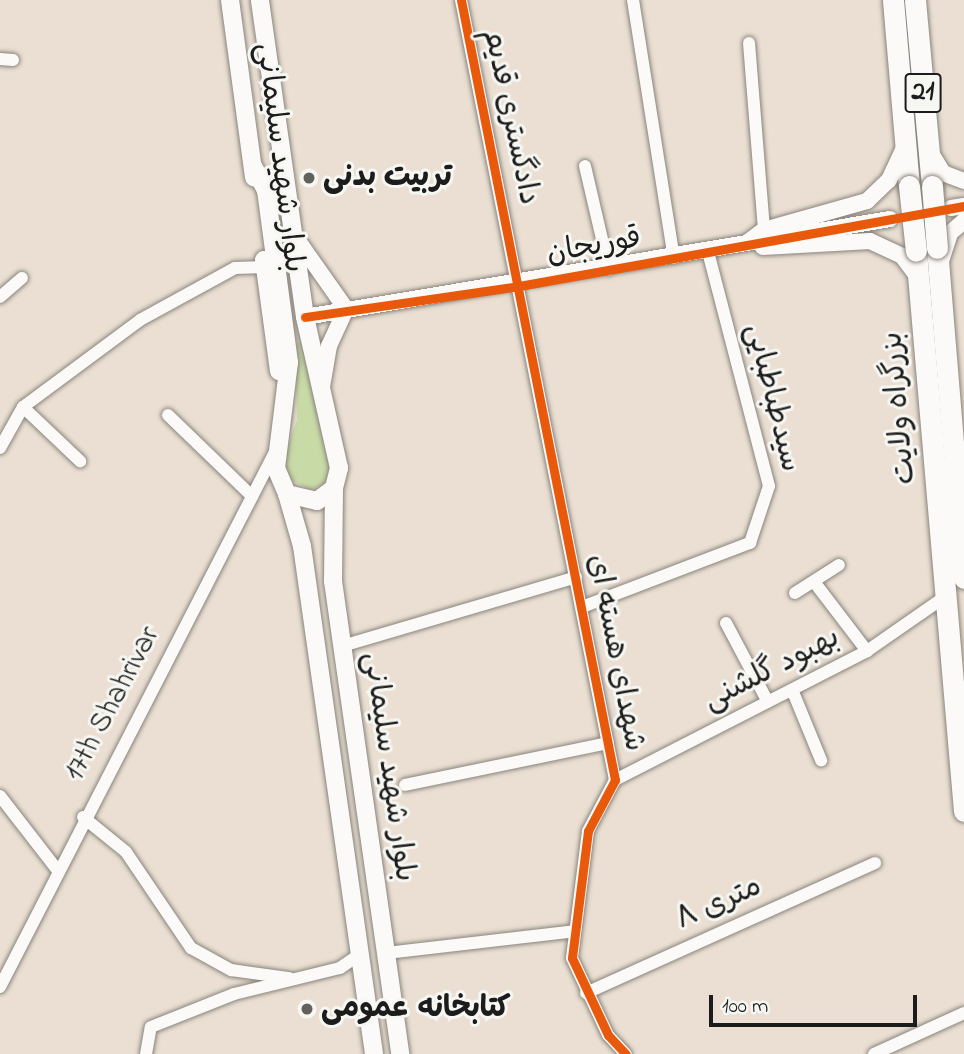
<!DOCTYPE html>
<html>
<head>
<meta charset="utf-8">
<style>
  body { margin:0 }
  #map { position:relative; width:964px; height:1054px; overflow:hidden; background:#eadfd2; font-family:"Indie Flower","Playpen Sans Arabic",sans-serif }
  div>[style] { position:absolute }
  .green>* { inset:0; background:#c8daa6 }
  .roads { filter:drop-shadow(0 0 2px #89847d) drop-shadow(0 0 2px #89847d) }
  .minor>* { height:12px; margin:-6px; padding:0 6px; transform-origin:6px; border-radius:6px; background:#fcfaf8 }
  .tertiary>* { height:16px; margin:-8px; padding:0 8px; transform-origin:8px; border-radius:8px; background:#fcfaf8 }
  .secondary>* { height:18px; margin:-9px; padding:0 9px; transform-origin:9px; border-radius:9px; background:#fcfaf8 }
  .trunk>* { height:21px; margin:-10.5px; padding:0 10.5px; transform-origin:10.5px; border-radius:10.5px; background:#fcfaf8 }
  .bridges { filter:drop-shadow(0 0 2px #89847d) drop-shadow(0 0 2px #89847d) }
  .trunk-bridge>* { height:21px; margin:-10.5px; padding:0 10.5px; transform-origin:10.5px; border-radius:10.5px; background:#fcfaf8 }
  .cycleway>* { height:9px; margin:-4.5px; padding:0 4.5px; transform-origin:4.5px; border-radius:4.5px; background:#e8590c }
  .dots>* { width:19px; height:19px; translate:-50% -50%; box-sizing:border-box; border:4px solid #f6f6f2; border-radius:50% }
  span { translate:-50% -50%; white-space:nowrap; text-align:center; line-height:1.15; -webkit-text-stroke:6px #f6f6f2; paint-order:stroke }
  .shield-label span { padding:2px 5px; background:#f6f6f2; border:2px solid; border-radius:5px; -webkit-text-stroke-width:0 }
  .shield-label { font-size:28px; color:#1c1c1c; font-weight:700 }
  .street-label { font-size:30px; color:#1c1c1c }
  .poi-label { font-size:30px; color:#1c1c1c; font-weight:700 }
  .left { translate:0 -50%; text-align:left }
  .scale { position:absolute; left:709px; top:995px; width:208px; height:32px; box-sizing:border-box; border:4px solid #1c1c1c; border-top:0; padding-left:9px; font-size:21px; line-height:24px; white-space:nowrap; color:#1c1c1c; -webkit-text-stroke:5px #f6f6f2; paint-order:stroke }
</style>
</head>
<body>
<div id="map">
  <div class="green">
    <div style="clip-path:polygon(306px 340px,333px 467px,324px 484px,311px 490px,285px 477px,284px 457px,297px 420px,295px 344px)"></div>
  </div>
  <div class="roads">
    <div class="minor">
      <div style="left:461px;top:0;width:795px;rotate:78.83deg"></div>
      <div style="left:615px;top:780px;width:58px;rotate:117.9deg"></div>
      <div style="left:588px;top:831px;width:128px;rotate:97.2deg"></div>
      <div style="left:572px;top:958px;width:85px;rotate:64.9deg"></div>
      <div style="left:608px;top:1035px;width:26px;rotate:47deg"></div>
      <div style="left:633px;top:0;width:261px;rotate:81deg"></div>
      <div style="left:749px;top:43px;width:188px;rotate:85.4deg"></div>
      <div style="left:0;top:59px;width:13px;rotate:4deg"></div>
      <div style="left:585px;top:166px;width:106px;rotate:76.9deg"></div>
      <div style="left:0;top:297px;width:29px;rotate:-41deg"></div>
      <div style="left:23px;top:407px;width:79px;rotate:43.5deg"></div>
      <div style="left:168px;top:415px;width:117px;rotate:44deg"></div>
      <div style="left:0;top:448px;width:47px;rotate:-60.7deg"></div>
      <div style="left:23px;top:407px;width:146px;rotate:-36.6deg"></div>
      <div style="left:140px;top:320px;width:108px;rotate:-28.7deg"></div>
      <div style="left:235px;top:268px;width:30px;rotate:-2deg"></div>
      <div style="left:815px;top:583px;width:86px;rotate:52.6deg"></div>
      <div style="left:795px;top:593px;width:52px;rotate:-32.5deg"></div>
      <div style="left:582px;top:607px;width:180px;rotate:-20.9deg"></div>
      <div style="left:750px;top:543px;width:60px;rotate:-71.6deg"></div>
      <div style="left:769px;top:486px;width:242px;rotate:-104.6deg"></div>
      <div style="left:726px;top:623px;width:89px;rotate:62deg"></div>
      <div style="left:342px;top:646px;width:244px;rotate:-16.4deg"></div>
      <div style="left:793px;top:692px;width:74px;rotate:67.6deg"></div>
      <div style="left:615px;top:780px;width:283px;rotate:-27.1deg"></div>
      <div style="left:867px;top:651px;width:96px;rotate:-34.8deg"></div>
      <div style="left:405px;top:785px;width:207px;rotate:-11.7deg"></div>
      <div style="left:0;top:796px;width:96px;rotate:52.2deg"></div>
      <div style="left:83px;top:817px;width:55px;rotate:39.1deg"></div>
      <div style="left:126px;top:852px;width:116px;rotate:55.9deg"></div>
      <div style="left:191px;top:948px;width:46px;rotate:28.8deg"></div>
      <div style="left:231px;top:970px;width:59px;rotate:7.9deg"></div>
      <div style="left:386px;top:953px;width:190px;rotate:-6.6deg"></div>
      <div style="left:0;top:987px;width:602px;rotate:-62.8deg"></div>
      <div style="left:586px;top:993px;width:317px;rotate:-24.2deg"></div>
      <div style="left:146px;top:1054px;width:27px;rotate:-80deg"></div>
      <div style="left:151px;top:1027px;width:89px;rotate:-21.7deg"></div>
      <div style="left:234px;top:994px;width:109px;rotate:-13.8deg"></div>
      <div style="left:340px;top:968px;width:24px;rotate:-35deg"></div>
      <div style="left:874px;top:1054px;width:99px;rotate:-24.5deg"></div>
    </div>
    <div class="tertiary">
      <div style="left:931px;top:153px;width:23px;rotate:59deg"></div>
      <div style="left:943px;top:173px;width:22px;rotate:21deg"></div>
      <div style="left:951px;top:208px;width:13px;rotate:-9deg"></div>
      <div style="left:294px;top:235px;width:90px;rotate:54.9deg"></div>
      <div style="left:346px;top:309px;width:41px;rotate:114.7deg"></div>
      <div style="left:329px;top:346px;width:42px;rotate:99.7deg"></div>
      <div style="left:748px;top:242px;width:20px;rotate:-37deg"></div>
      <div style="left:764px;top:230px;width:107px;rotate:-15.7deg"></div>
      <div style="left:867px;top:201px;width:30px;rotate:-44deg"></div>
      <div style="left:889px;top:180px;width:38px;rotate:-65deg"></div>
      <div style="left:763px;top:247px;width:107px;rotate:-3.2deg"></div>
      <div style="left:870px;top:241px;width:35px;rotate:25deg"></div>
      <div style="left:902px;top:256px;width:26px;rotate:53deg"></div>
      <div style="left:941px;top:261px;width:29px;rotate:-72deg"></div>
      <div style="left:950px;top:233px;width:18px;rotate:-41deg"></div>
      <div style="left:305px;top:317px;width:593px;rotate:-9.51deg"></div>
    </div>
    <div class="secondary">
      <div style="left:230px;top:0;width:179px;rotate:82.3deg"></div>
      <div style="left:253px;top:166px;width:27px;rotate:62deg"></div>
      <div style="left:266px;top:190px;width:174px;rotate:82.4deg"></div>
      <div style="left:289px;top:362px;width:107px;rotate:97deg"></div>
      <div style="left:276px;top:468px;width:28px;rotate:67deg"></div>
      <div style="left:287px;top:494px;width:31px;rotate:13deg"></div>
      <div style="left:317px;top:501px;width:21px;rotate:-37deg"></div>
      <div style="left:334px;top:488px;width:21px;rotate:-76deg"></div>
      <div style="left:339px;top:468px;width:155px;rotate:-102.7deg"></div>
      <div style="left:305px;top:317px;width:320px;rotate:-98.1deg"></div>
      <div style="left:264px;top:260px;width:112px;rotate:82.3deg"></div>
      <div style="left:334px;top:488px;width:93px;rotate:90.6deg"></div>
      <div style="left:333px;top:581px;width:478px;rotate:81.9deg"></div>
      <div style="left:287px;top:494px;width:54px;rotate:73.9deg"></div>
      <div style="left:302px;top:546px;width:513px;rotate:81.93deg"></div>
    </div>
    <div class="trunk">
      <div style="left:893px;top:0;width:187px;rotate:85.1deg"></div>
      <div style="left:915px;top:0;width:187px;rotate:84.8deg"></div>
      <div style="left:937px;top:248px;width:331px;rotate:85.3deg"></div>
      <div style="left:916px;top:251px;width:562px;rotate:85.1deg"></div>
    </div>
  </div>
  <div class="bridges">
    <div class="trunk-bridge">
      <div style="left:909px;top:186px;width:65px;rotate:83.9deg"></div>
      <div style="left:932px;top:186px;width:62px;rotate:85.4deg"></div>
    </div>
  </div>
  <div class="cycleway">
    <div style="left:461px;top:0;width:795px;rotate:78.83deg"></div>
    <div style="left:615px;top:780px;width:58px;rotate:117.9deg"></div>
    <div style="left:588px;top:831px;width:128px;rotate:97.2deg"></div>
    <div style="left:572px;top:958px;width:85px;rotate:64.9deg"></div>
    <div style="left:608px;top:1035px;width:26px;rotate:47deg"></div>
    <div style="left:305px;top:317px;width:216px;rotate:-8.2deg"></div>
    <div style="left:519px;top:286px;width:452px;rotate:-10.2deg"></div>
  </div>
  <div class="dots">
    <div style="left:309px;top:178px;background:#64605c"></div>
    <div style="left:307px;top:1009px;background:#64605c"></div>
  </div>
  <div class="shield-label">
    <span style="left:923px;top:93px">21</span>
  </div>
  <div class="street-label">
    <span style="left:510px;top:117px;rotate:78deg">دادگستری قدیم</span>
    <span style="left:279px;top:158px;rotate:83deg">بلوار شهید سلیمانی</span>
    <span style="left:594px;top:247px;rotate:-10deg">قوریجان</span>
    <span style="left:772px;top:398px;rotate:76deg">سیدطباطبایی</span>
    <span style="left:900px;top:408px;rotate:-95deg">بزرگراه ولایت</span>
    <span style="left:615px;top:653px;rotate:79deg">شهدای هسته ای</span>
    <span style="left:772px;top:670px;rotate:-27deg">بهبود گلشنی</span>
    <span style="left:113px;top:704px;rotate:-62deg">17th Shahrivar</span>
    <span style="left:388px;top:767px;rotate:82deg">بلوار شهید سلیمانی</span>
    <span style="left:719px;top:904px;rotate:-24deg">۸ متری</span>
  </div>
  <div class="poi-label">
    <span class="left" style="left:323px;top:178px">تربیت بدنی</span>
    <span class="left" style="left:321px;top:1009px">کتابخانه عمومی</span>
  </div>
  <div class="scale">100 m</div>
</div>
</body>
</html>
